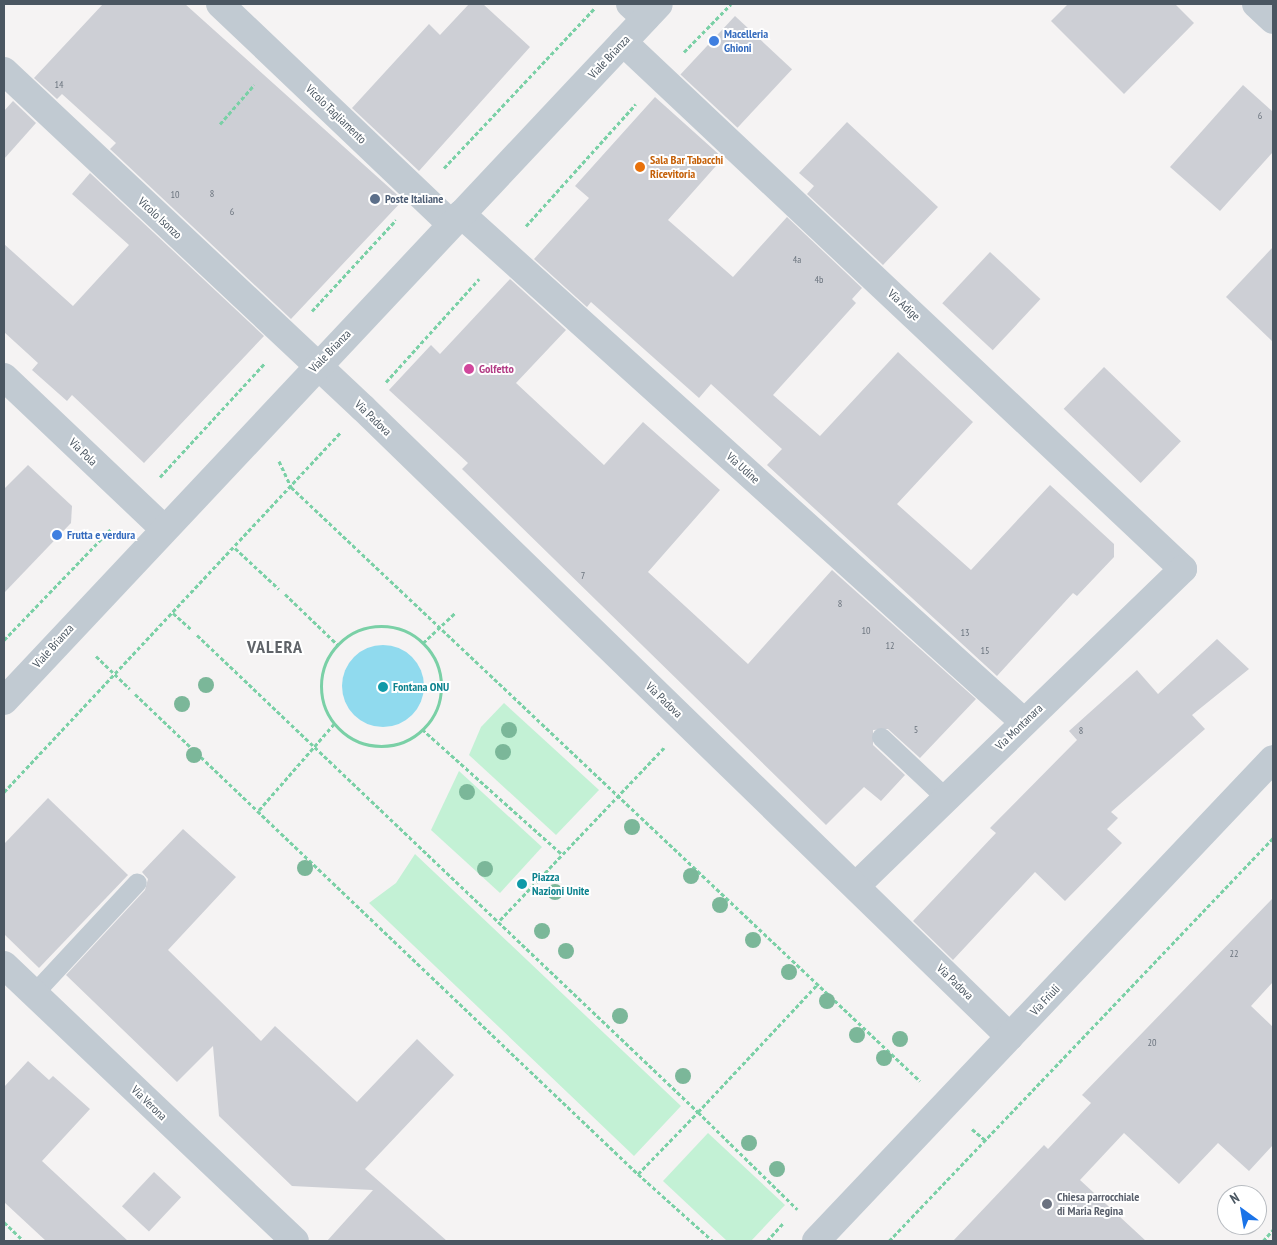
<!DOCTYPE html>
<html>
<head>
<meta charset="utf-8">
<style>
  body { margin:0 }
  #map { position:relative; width:1277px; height:1245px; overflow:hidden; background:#f5f3f3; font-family:"PT Sans Narrow",sans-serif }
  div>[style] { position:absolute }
  .green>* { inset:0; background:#c3f1d5 }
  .water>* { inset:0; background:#90daee }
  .round { border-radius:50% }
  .building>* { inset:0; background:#cdcfd5; transform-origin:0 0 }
  .path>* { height:3px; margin-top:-1.5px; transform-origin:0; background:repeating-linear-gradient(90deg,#7ad0a6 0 4px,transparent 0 6.5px) }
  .path>.ring { margin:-1.5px; padding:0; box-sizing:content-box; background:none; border:3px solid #7ad0a6; border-radius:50% }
  .service>* { height:19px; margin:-9.5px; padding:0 9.5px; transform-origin:9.5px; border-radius:9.5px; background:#c1cad2 }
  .minor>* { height:28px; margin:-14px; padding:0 14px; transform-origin:14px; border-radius:14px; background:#c1cad2 }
  .tertiary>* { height:28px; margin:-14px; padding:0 14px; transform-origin:14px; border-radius:14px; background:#c1cad2 }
  .trees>* { width:16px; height:16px; margin:-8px; border-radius:50%; background:#7bb799 }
  .dots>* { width:14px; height:14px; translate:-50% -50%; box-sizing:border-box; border:2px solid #fff; border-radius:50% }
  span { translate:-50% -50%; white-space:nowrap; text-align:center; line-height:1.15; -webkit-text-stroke:4px #fff; paint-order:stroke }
  .number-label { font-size:10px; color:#6b747e }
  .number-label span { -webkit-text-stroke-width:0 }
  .shop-label { font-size:12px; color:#366cbe; font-weight:700 }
  .left { translate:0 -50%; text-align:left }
  .street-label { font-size:12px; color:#4a5661 }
  .food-label { font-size:12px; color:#c56008; font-weight:700 }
  .service-label { font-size:12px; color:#4e5e75; font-weight:700 }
  .hotel-label { font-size:12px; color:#b23c85; font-weight:700 }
  .culture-label { font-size:12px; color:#0d838f; font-weight:700 }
  .worship-label { font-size:12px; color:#5b616d; font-weight:700 }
  .district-label { font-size:18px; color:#5f6368; font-weight:700; letter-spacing:1px }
  .frame { position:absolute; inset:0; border:5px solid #4a5661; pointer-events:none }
  .north { position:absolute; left:1217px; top:1185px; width:50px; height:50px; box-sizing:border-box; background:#fff; border:1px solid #b7bbc0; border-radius:50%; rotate:328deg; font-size:14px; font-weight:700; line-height:20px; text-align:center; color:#4a5661 }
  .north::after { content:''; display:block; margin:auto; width:18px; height:22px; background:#1a73e8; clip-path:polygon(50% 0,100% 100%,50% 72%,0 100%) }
</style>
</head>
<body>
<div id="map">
  <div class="green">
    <div style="clip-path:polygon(504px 703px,599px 790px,556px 835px,469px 755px,481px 727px)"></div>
    <div style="clip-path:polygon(459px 771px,542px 847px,500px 893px,431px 830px)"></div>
    <div style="clip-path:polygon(415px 854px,681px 1106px,634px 1156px,369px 903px,396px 883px)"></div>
    <div style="clip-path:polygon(708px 1133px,785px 1205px,751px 1241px,727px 1241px,663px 1181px)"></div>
  </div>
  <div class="water">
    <div class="round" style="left:342px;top:645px;width:82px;height:82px"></div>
  </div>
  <div class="building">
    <div style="clip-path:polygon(103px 4px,185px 4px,403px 200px,291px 319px,110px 149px,116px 143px,62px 94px,57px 99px,34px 78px)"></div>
    <div style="clip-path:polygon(469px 4px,483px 4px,530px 47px,419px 171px,352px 108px,429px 24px,440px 35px)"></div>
    <div style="clip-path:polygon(1068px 4px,1175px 4px,1194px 23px,1124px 94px,1051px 21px)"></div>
    <div style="left:735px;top:16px;width:78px;height:80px;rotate:43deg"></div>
    <div style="clip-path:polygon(1243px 85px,1273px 112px,1273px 152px,1220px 211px,1170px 167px)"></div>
    <div style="clip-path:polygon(655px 97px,723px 158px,668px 220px,733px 277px,787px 217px,862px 288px,852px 299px,856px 303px,773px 395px,820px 436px,898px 352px,973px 422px,897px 504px,971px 570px,1050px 485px,1114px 544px,1114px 557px,1077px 596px,1073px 593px,997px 676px,767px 465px,782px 449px,711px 384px,699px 398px,591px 302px,587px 307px,534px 259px,589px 198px,575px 186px)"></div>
    <div style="clip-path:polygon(13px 101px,36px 123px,4px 159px,4px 111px)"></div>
    <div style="clip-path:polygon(847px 122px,938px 207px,883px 265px,807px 194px,814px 186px,799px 173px)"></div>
    <div style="clip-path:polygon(90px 173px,264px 336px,144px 463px,72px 395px,67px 401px,32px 370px,38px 363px,4px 332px,4px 244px,73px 306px,129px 245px,72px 194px)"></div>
    <div style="clip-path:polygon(1273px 247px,1273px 342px,1226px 297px)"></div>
    <div style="left:990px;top:252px;width:69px;height:70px;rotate:43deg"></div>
    <div style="clip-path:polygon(510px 279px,566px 330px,516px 383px,604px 465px,643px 422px,720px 490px,648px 572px,748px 664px,832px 570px,976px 699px,920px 758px,888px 729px,873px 730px,873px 745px,905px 775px,881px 801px,864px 787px,826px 825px,462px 469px,468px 463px,389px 390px,431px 345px,440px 354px)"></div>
    <div style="left:1104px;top:367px;width:107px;height:58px;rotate:44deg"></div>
    <div style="clip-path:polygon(28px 465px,72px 506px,71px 523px,4px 593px,4px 489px)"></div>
    <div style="clip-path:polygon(1217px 639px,1249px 669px,1192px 715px,1205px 729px,1111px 812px,1118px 818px,1107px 829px,1122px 843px,1065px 901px,1035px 872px,953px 960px,913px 921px,996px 833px,990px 828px,1077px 740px,1069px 731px,1137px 670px,1158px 694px)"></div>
    <div style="clip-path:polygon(48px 798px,128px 875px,39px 968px,4px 934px,4px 844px)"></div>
    <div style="clip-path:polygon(183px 829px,236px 877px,168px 950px,261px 1041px,275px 1026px,357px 1102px,417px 1039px,454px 1075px,365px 1169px,447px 1241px,327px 1241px,373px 1190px,292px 1186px,219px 1116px,213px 1046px,177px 1082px,66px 975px,145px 890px,148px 879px,142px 872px)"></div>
    <div style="clip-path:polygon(1273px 898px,1273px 982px,1251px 1006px,1273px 1027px,1273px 1145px,1249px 1171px,1218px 1143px,1179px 1184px,1124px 1133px,1080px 1180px,1146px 1241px,953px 1241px,1044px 1145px,1048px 1149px,1091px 1103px,1082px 1095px)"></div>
    <div style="clip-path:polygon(28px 1061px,49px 1080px,53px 1076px,90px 1109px,42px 1161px,128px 1241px,46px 1241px,4px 1202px,4px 1087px)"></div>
    <div style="left:154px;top:1172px;width:37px;height:47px;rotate:43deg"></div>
  </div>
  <div class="path">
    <div style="left:684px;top:52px;width:67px;rotate:-45.6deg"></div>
    <div style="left:220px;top:124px;width:52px;rotate:-48.9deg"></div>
    <div style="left:444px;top:168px;width:219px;rotate:-46.7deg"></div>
    <div style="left:526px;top:226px;width:164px;rotate:-48deg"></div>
    <div style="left:312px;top:311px;width:124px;rotate:-47.3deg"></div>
    <div style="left:386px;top:382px;width:139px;rotate:-47.9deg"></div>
    <div style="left:279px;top:461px;width:29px;rotate:65deg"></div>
    <div style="left:291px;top:487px;width:865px;rotate:43.36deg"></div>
    <div style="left:160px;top:477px;width:154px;rotate:-47.4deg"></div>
    <div style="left:235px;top:548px;width:60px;rotate:43deg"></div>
    <div style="left:285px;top:594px;width:74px;rotate:43.9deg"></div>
    <div style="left:173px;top:613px;width:25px;rotate:42deg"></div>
    <div class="ring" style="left:321px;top:626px;width:117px;height:117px"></div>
    <div style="left:197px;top:635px;width:692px;rotate:43.59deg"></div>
    <div style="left:698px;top:1112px;width:174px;rotate:-46.9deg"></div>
    <div style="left:4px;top:640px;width:154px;rotate:-46.1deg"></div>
    <div style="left:423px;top:643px;width:44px;rotate:-43.2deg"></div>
    <div style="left:96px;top:656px;width:47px;rotate:44.1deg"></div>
    <div style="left:135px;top:694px;width:695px;rotate:43.66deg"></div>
    <div style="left:638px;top:1174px;width:86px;rotate:-45.9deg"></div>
    <div style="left:698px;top:1112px;width:139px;rotate:44.4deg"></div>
    <div style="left:422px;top:729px;width:188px;rotate:41.8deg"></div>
    <div style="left:4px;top:792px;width:492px;rotate:-46.9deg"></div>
    <div style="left:259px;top:810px;width:114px;rotate:-48.9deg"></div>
    <div style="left:500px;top:920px;width:238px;rotate:-46.4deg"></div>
    <div style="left:972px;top:1129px;width:17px;rotate:40deg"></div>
    <div style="left:638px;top:1174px;width:101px;rotate:41.8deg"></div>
    <div style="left:4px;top:1222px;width:28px;rotate:44deg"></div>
    <div style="left:767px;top:1241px;width:24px;rotate:-48deg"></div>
    <div style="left:889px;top:1241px;width:557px;rotate:-46.38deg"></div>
    <div style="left:1263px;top:1241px;width:15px;rotate:-48deg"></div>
  </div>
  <div class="service">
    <div style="left:881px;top:737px;width:88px;rotate:43.2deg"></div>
    <div style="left:34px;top:993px;width:151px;rotate:-47.1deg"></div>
  </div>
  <div class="minor">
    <div style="left:220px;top:4px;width:319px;rotate:43.6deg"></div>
    <div style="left:630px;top:4px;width:21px;rotate:43deg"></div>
    <div style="left:1256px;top:4px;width:23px;rotate:43deg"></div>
    <div style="left:623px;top:42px;width:769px;rotate:43.26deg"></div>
    <div style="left:1183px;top:569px;width:455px;rotate:135.9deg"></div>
    <div style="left:4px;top:71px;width:492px;rotate:43.2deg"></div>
    <div style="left:363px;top:408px;width:902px;rotate:44.19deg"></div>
    <div style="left:461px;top:214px;width:758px;rotate:42.06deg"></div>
    <div style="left:4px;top:377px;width:219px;rotate:43.5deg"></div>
    <div style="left:4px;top:965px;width:401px;rotate:43.5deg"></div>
    <div style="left:816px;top:1241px;width:664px;rotate:-46.53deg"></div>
  </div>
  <div class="tertiary">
    <div style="left:4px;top:701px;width:956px;rotate:-46.78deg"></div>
  </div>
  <div class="trees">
    <div style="left:206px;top:685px"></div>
    <div style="left:182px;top:704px"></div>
    <div style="left:509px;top:730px"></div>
    <div style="left:503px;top:752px"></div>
    <div style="left:194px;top:755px"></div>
    <div style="left:467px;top:792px"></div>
    <div style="left:632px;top:827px"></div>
    <div style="left:305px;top:868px"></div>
    <div style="left:485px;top:869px"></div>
    <div style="left:691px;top:876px"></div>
    <div style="left:555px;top:892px"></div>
    <div style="left:720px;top:905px"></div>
    <div style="left:542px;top:931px"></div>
    <div style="left:753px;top:940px"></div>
    <div style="left:566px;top:951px"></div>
    <div style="left:789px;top:972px"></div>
    <div style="left:827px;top:1001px"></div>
    <div style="left:620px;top:1016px"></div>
    <div style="left:857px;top:1035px"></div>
    <div style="left:900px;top:1039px"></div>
    <div style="left:884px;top:1058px"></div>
    <div style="left:683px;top:1076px"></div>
    <div style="left:749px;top:1143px"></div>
    <div style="left:777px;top:1169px"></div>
  </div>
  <div class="dots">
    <div style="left:714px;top:41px;background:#3f7fe0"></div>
    <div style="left:640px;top:167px;background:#e8710a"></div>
    <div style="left:375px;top:199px;background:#5c6f8a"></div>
    <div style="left:469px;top:369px;background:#d1479c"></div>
    <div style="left:57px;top:535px;background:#3f7fe0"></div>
    <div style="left:383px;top:687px;background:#0f9aa8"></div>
    <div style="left:522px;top:884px;background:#0f9aa8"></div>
    <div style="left:1047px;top:1204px;background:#6b7280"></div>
  </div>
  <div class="number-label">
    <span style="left:59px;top:85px">14</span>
    <span style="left:1260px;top:116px">6</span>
    <span style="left:212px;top:194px">8</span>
    <span style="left:175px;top:195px">10</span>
    <span style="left:232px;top:212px">6</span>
    <span style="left:797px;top:260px">4a</span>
    <span style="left:819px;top:280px">4b</span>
    <span style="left:583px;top:576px">7</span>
    <span style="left:840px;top:604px">8</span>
    <span style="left:866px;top:631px">10</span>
    <span style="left:965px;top:633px">13</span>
    <span style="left:890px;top:646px">12</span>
    <span style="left:985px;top:651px">15</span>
    <span style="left:916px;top:730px">5</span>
    <span style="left:1081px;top:731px">8</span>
    <span style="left:1234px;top:954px">22</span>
    <span style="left:1152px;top:1043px">20</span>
  </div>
  <div class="shop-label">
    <span class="left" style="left:724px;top:41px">Macelleria<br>Ghioni</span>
    <span class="left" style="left:67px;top:535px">Frutta e verdura</span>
  </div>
  <div class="street-label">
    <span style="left:609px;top:57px;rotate:-47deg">Viale Brianza</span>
    <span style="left:336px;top:114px;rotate:44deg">Vicolo Tagliamento</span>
    <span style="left:160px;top:218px;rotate:43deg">Vicolo Isonzo</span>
    <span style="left:904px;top:305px;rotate:43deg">Via Adige</span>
    <span style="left:330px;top:351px;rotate:-46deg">Viale Brianza</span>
    <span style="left:373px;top:418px;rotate:44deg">Via Padova</span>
    <span style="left:83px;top:452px;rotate:44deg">Via Pola</span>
    <span style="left:743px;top:468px;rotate:42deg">Via Udine</span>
    <span style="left:53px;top:646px;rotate:-48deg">Viale Brianza</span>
    <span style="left:664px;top:700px;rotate:44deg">Via Padova</span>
    <span style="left:1019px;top:727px;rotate:-44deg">Via Montanara</span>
    <span style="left:955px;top:982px;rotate:44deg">Via Padova</span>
    <span style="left:1045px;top:1000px;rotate:-47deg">Via Friuli</span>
    <span style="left:149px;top:1103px;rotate:44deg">Via Verona</span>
  </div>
  <div class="food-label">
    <span class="left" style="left:650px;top:167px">Sala Bar Tabacchi<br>Ricevitoria</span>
  </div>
  <div class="service-label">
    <span class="left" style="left:385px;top:199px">Poste Italiane</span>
  </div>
  <div class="hotel-label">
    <span class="left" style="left:479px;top:369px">Golfetto</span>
  </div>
  <div class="culture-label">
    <span class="left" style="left:393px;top:687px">Fontana ONU</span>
    <span class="left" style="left:532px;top:884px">Piazza<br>Nazioni Unite</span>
  </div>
  <div class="worship-label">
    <span class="left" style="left:1057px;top:1204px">Chiesa parrocchiale<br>di Maria Regina</span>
  </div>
  <div class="district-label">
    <span style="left:275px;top:647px">VALERA</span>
  </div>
  <div class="frame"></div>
  <div class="north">N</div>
</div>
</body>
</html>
